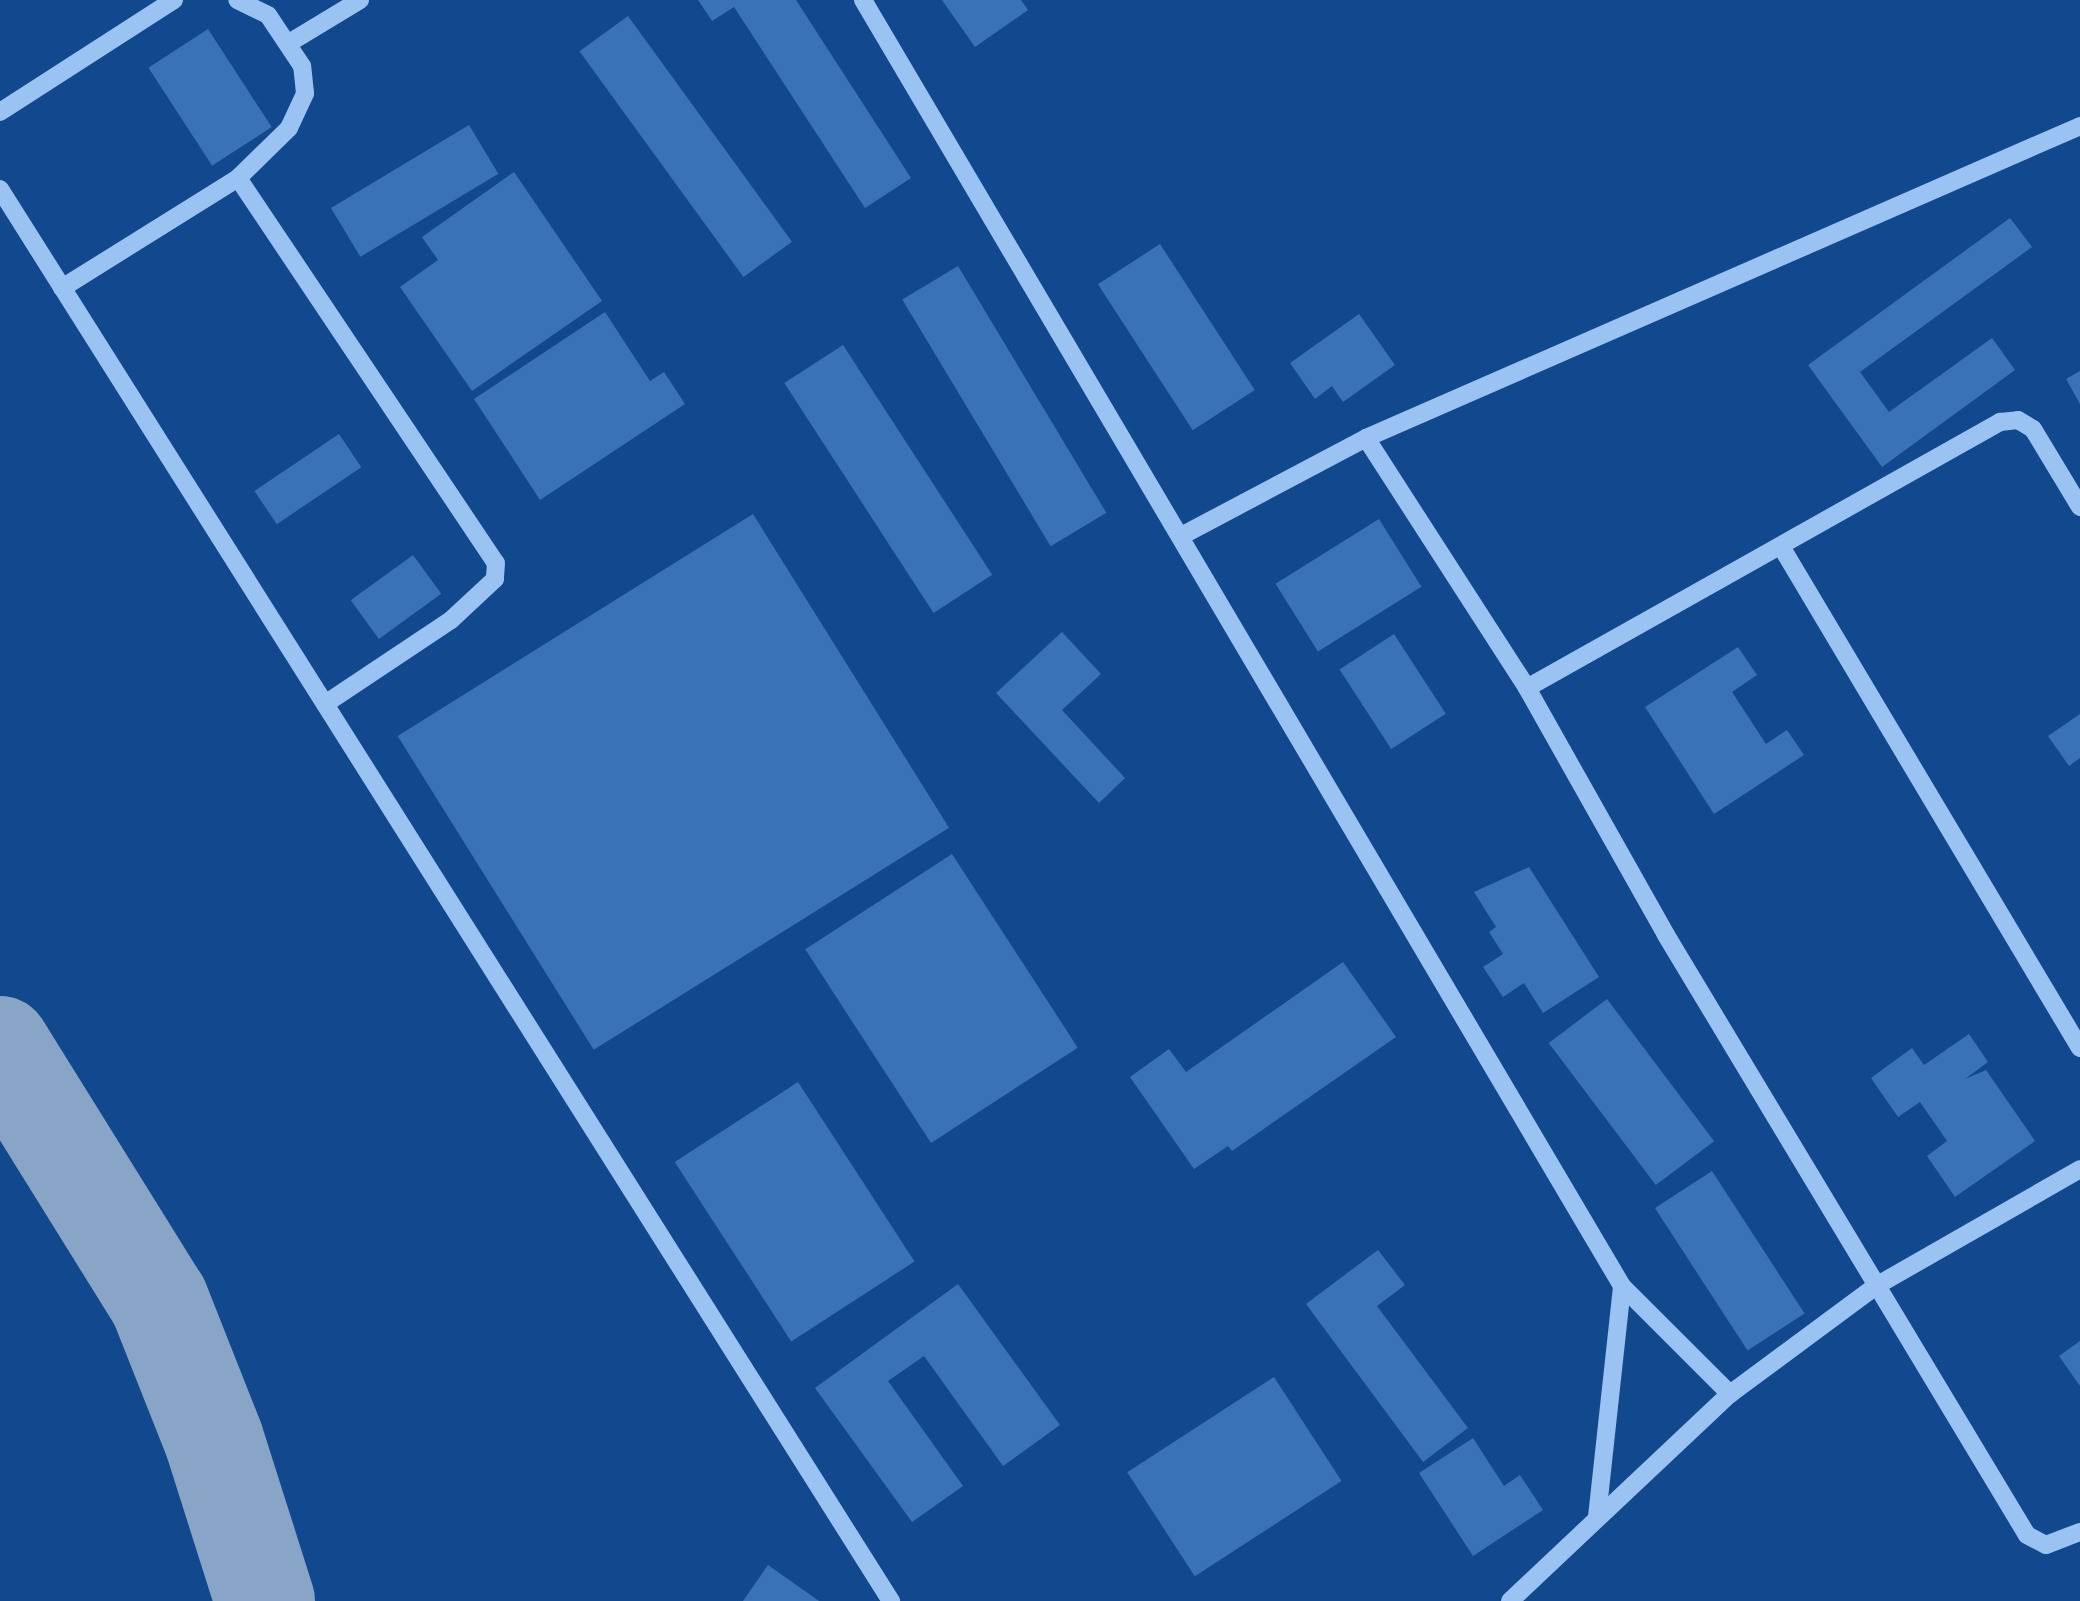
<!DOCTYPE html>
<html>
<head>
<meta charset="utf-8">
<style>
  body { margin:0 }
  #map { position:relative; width:2080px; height:1601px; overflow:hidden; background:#12488e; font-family:"Noto Sans",sans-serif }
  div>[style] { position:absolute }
  .taxiway>* { height:100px; margin:-50px; padding:0 50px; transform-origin:50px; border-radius:50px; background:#88a4c6 }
  .building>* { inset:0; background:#3a72b7; transform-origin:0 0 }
  .minor>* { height:18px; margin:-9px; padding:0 9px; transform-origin:9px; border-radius:9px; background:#9ac2f2 }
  span { translate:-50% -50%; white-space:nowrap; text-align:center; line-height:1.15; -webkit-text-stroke:8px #12488e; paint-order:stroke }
</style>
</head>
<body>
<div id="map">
  <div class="taxiway">
    <div style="left:0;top:1046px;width:301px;rotate:58.1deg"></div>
    <div style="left:159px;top:1301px;width:149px;rotate:68.4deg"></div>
    <div style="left:214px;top:1440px;width:169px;rotate:72.4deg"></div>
  </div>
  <div class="building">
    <div style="clip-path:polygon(698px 0,796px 0,911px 178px,865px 208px,734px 7px,712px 21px)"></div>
    <div style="clip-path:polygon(942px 0,1021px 0,1028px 10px,975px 47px)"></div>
    <div style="left:628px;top:16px;width:279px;height:60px;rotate:54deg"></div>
    <div style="left:208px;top:29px;width:117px;height:71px;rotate:57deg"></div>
    <div style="left:469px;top:125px;width:57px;height:161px;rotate:59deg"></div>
    <div style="clip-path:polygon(514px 172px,602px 301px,472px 391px,400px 287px,438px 260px,422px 237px)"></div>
    <div style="clip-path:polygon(2010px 218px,2032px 247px,1860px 372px,1889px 412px,1992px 338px,2015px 370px,1882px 467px,1808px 365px)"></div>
    <div style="left:1160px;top:244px;width:174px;height:74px;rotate:57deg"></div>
    <div style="left:958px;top:266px;width:288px;height:65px;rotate:59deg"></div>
    <div style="clip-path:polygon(605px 312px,650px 381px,664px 372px,685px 404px,540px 500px,474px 399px)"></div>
    <div style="clip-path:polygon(1359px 314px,1395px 365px,1343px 402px,1332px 386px,1315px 399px,1290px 363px)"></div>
    <div style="left:843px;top:345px;width:274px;height:70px;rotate:57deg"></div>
    <div style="clip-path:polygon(2080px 371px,2080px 404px,2066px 379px)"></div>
    <div style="left:339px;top:434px;width:40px;height:102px;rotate:56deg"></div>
    <div style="left:753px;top:514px;width:370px;height:419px;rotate:58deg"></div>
    <div style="left:1379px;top:519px;width:80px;height:122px;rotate:58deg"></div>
    <div style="left:413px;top:555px;width:48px;height:77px;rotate:54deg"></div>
    <div style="clip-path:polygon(1062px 632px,1101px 674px,1062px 710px,1125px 778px,1099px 803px,996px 693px)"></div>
    <div style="left:1394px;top:634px;width:95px;height:65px;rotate:57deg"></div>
    <div style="clip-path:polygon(1738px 647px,1757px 675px,1732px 692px,1766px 744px,1787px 730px,1804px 755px,1714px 814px,1645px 707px)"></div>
    <div style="clip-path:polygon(2080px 714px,2080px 758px,2069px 766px,2048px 736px)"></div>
    <div style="left:952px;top:854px;width:231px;height:175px;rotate:57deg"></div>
    <div style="clip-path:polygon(1529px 867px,1599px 977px,1543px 1013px,1524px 983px,1503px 997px,1483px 967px,1503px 954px,1489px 932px,1496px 927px,1474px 892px)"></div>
    <div style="clip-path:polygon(1343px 962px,1396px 1037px,1232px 1151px,1228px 1146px,1194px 1169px,1130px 1077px,1169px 1049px,1186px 1072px)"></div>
    <div style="left:1607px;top:999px;width:178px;height:73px;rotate:53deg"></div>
    <div style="clip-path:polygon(1969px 1034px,1988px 1062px,1965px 1079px,1986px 1070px,2035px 1141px,1955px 1197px,1927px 1156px,1947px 1141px,1920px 1102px,1898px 1117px,1871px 1078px,1912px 1048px,1924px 1065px)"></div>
    <div style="left:798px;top:1082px;width:214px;height:147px;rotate:57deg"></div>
    <div style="left:1712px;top:1171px;width:170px;height:68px;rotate:57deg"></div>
    <div style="clip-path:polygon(1378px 1250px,1405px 1285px,1377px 1306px,1468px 1428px,1423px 1462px,1306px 1304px)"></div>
    <div style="clip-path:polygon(958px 1284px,1060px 1425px,1003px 1466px,924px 1356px,888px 1381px,963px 1486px,912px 1522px,815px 1388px)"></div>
    <div style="clip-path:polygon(2080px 1341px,2080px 1386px,2059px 1356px)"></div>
    <div style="left:1274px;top:1377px;width:124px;height:175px;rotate:57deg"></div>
    <div style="clip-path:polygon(1473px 1438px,1504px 1486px,1520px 1475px,1543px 1510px,1473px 1556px,1419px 1473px)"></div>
    <div style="clip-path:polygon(768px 1565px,819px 1601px,743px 1601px)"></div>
  </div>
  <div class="minor">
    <div style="left:863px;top:0;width:1493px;rotate:59.45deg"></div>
    <div style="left:1622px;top:1286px;width:153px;rotate:45deg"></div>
    <div style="left:289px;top:43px;width:83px;rotate:-31.2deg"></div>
    <div style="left:0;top:112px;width:207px;rotate:-32.8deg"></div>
    <div style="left:238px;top:178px;width:463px;rotate:56.2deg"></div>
    <div style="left:496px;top:563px;width:16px;rotate:94deg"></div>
    <div style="left:495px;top:579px;width:60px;rotate:137deg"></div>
    <div style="left:451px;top:620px;width:151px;rotate:146.3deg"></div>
    <div style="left:0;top:189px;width:1670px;rotate:57.75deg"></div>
    <div style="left:62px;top:288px;width:208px;rotate:-32deg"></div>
    <div style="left:238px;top:178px;width:71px;rotate:-44.4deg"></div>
    <div style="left:289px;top:128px;width:38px;rotate:-65deg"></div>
    <div style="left:305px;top:93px;width:27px;rotate:-96deg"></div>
    <div style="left:302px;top:66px;width:61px;rotate:-123.7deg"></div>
    <div style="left:268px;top:15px;width:34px;rotate:-154deg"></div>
    <div style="left:1366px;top:438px;width:297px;rotate:57.2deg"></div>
    <div style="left:1527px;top:688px;width:283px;rotate:60.6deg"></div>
    <div style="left:1666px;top:935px;width:700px;rotate:58.97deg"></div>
    <div style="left:2027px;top:1535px;width:21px;rotate:28deg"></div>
    <div style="left:2046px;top:1545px;width:36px;rotate:-21deg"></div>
    <div style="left:1183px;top:535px;width:207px;rotate:-27.9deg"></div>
    <div style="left:1366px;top:438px;width:779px;rotate:-23.6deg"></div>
    <div style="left:1782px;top:548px;width:582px;rotate:59.21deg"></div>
    <div style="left:1527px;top:688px;width:543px;rotate:-29.35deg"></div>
    <div style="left:2000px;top:422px;width:18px;rotate:-6deg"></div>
    <div style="left:2018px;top:420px;width:17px;rotate:31deg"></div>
    <div style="left:2033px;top:429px;width:91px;rotate:58.9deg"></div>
    <div style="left:1597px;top:1517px;width:232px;rotate:-83.8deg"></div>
    <div style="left:1510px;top:1601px;width:302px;rotate:-43.3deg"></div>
    <div style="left:1730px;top:1394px;width:182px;rotate:-36.5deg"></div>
    <div style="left:1876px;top:1286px;width:235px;rotate:-29.8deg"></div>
  </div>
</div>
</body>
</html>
